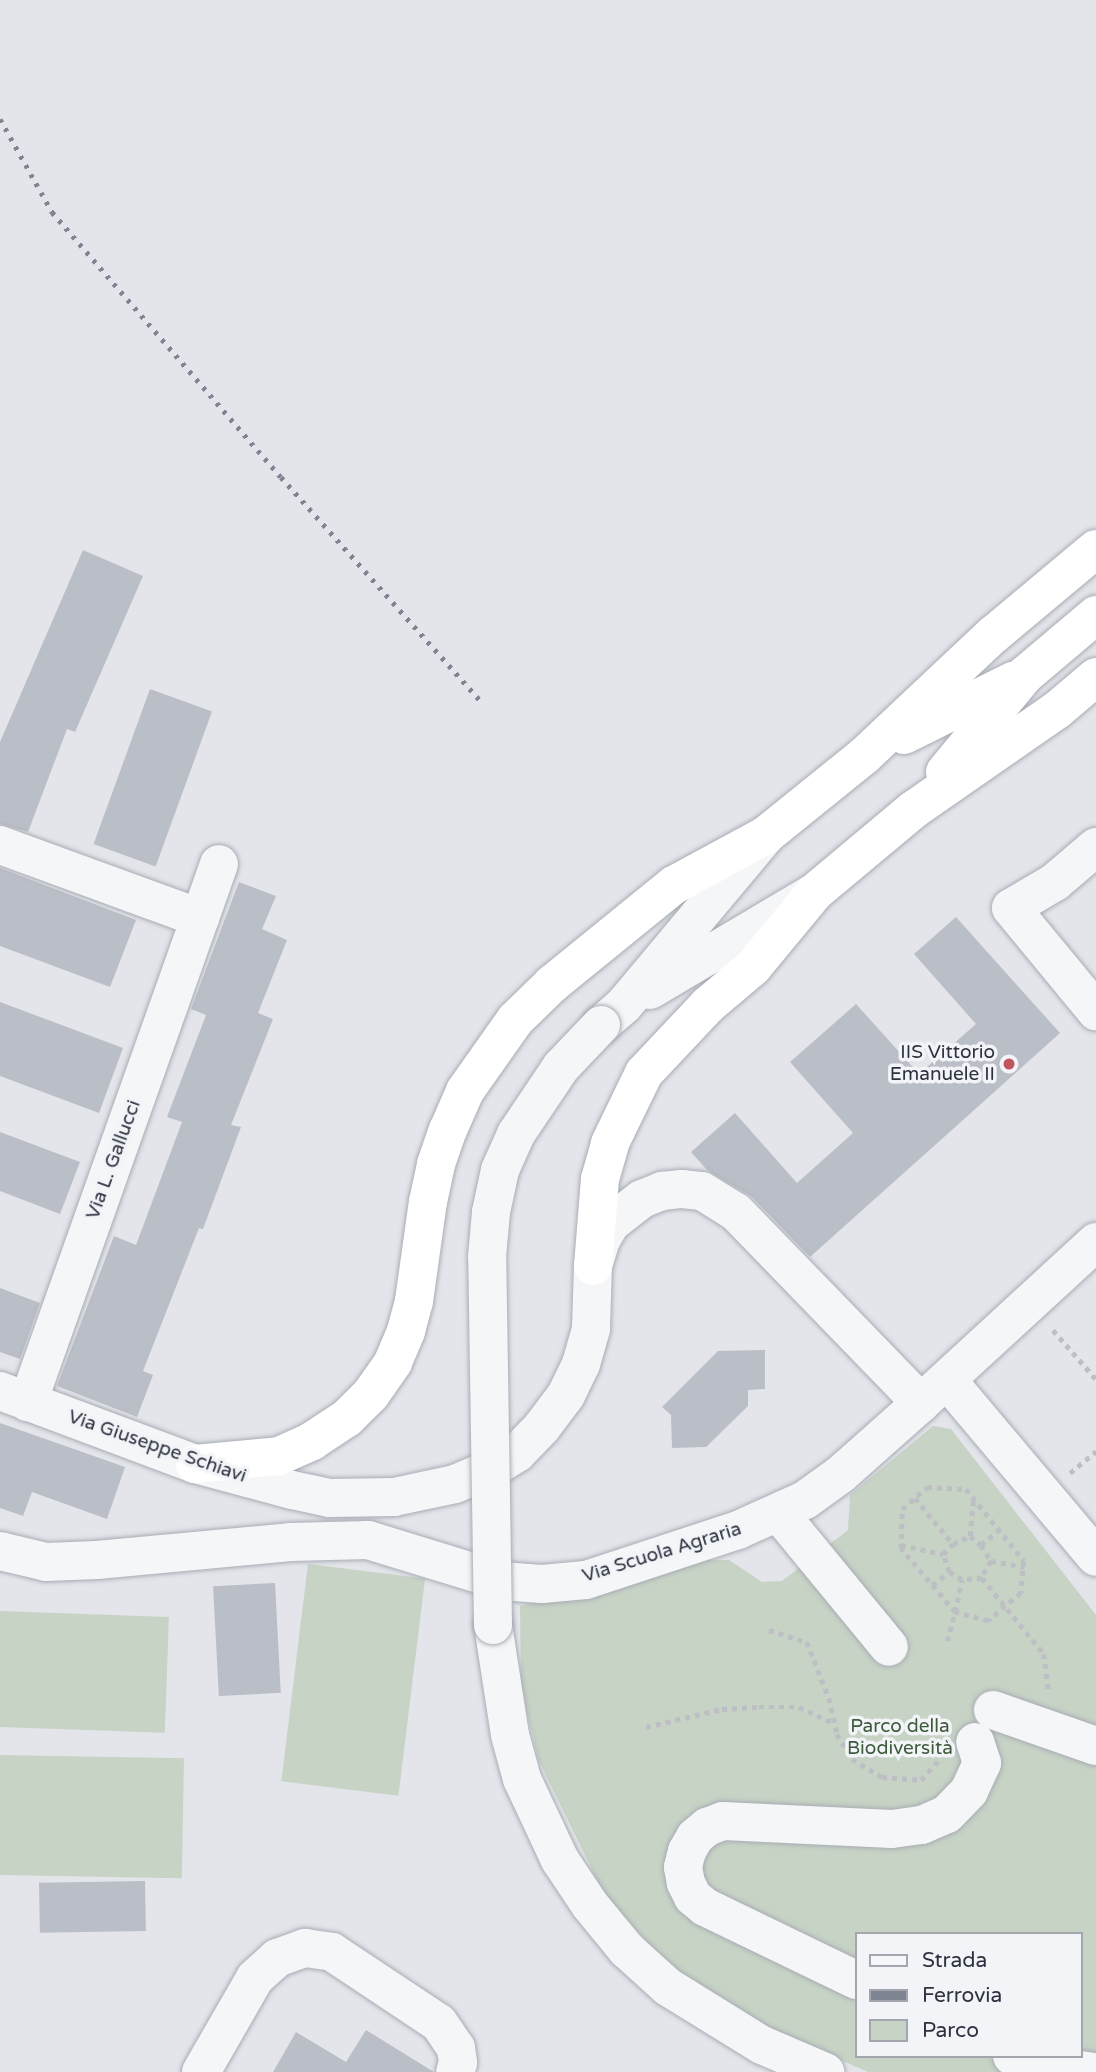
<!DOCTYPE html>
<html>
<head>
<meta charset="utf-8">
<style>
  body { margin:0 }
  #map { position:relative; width:1096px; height:2072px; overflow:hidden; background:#e3e5ea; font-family:"Varela Round",sans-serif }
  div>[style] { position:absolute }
  .green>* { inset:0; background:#c7d3c5; transform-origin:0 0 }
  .building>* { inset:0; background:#babec6; transform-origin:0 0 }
  .path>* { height:4.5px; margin-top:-2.25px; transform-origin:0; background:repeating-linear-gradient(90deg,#bdbfc4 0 5px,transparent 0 10px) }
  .roads { filter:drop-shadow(0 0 2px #a8acb4) drop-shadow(0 0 2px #a8acb4) }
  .minor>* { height:38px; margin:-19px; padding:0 19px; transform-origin:19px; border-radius:19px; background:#f5f6f8 }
  .highway>* { height:38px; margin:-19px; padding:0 19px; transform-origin:19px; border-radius:19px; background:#fff }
  .rail>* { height:5px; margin-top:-2.5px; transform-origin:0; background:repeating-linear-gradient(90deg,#7e8492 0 3.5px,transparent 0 10.5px) }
  .bridges { filter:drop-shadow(0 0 2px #a8acb4) drop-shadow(0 0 2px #a8acb4) }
  .minor-bridge>* { height:38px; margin:-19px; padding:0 19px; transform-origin:19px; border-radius:19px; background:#f5f6f8 }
  .dots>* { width:19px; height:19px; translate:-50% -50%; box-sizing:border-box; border:4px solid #f2f4f7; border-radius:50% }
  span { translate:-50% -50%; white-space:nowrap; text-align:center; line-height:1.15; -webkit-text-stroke:7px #f2f4f7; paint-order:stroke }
  .poi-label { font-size:19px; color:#2c3240 }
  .right { translate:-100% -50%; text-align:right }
  .street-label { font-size:19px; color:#2c3240 }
  .park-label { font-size:19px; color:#3e5b3b }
  .legend { position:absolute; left:855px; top:1932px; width:228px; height:126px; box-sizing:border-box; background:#f2f4f7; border:2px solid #a3a6ae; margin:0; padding:9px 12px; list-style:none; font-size:21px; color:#2c3240 }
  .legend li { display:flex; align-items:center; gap:14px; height:35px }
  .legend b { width:35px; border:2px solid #a3a6ae }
</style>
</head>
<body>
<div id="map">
  <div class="green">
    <div style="clip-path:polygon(evenodd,933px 1426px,951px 1429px,1096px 1615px,1096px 2072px,868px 2072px,756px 2023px,682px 1978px,606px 1898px,538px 1759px,521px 1685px,520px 1606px,705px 1560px,729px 1560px,762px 1582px,782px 1581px,848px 1530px,850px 1495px,933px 1426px,856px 1934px,1080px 1934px,1080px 2056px,856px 2056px,856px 1934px)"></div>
    <div style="left:308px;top:1564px;width:118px;height:219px;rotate:7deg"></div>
    <div style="left:0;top:1611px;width:169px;height:116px;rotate:2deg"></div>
    <div style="left:0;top:1755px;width:184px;height:120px;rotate:1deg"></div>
  </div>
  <div class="building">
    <div style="clip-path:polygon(83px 550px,143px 576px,75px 732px,67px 729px,28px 832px,0 824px,0 742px)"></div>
    <div style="left:150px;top:689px;width:66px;height:165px;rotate:20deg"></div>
    <div style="clip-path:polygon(0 868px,136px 920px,110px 987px,0 946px)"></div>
    <div style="clip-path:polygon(239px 882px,276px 896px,262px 929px,287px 940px,258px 1013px,273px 1019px,231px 1125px,241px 1127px,203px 1229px,199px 1228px,143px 1371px,153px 1375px,137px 1417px,57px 1386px,114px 1236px,136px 1245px,182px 1122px,167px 1117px,206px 1015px,191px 1009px)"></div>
    <div style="clip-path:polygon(956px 917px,1060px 1033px,810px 1257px,752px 1197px,707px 1170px,691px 1152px,735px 1113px,797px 1183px,853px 1133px,790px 1062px,856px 1004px,919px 1074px,976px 1024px,914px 954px)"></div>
    <div style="clip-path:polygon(0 1002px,123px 1048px,99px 1113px,0 1076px)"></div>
    <div style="clip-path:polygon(0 1132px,80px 1162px,60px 1214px,0 1191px)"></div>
    <div style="clip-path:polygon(0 1288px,40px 1303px,20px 1359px,0 1352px)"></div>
    <div style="clip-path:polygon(765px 1350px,765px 1389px,748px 1390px,748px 1406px,706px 1447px,672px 1448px,671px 1415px,662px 1407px,718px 1351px)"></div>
    <div style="clip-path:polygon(0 1423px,125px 1467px,107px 1519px,32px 1492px,23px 1516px,0 1508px)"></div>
    <div style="left:275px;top:1583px;width:110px;height:62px;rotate:87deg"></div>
    <div style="left:145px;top:1881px;width:50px;height:106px;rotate:89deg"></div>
    <div style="clip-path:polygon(366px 2030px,434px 2072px,273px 2072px,296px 2032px,346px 2062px)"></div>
  </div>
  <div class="path">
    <div style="left:1053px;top:1330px;width:65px;rotate:48.7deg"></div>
    <div style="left:1070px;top:1473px;width:34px;rotate:-40deg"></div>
    <div style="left:915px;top:1498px;width:60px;rotate:50.4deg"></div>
    <div style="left:970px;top:1536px;width:14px;rotate:39deg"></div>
    <div style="left:981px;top:1545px;width:19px;rotate:58deg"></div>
    <div style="left:991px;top:1561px;width:19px;rotate:118deg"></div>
    <div style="left:982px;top:1578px;width:20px;rotate:174deg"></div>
    <div style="left:962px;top:1580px;width:15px;rotate:-148deg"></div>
    <div style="left:949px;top:1572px;width:19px;rotate:-108deg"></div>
    <div style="left:943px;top:1554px;width:14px;rotate:-45deg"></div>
    <div style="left:953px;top:1544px;width:19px;rotate:-25deg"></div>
    <div style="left:970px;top:1536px;width:38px;rotate:-85deg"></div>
    <div style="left:901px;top:1545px;width:43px;rotate:12.1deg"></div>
    <div style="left:981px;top:1545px;width:23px;rotate:-40deg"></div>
    <div style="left:991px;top:1561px;width:34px;rotate:10deg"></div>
    <div style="left:982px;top:1578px;width:98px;rotate:50.8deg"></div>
    <div style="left:1044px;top:1654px;width:38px;rotate:83deg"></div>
    <div style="left:932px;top:1585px;width:21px;rotate:-37deg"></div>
    <div style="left:769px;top:1630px;width:40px;rotate:18deg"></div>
    <div style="left:807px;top:1642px;width:60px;rotate:68.6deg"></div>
    <div style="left:829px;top:1698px;width:37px;rotate:77deg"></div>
    <div style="left:837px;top:1734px;width:29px;rotate:59deg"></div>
    <div style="left:852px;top:1759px;width:35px;rotate:31deg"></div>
    <div style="left:882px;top:1777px;width:39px;rotate:4deg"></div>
    <div style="left:921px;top:1780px;width:30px;rotate:-48deg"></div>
    <div style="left:947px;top:1641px;width:30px;rotate:-75deg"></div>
    <div style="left:955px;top:1612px;width:83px;rotate:-130.6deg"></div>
    <div style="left:901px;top:1549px;width:40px;rotate:-88.6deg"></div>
    <div style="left:902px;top:1509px;width:33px;rotate:-41deg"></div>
    <div style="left:927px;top:1487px;width:39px;rotate:3deg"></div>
    <div style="left:966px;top:1489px;width:92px;rotate:51.1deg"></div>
    <div style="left:1024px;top:1561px;width:32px;rotate:95deg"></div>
    <div style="left:1021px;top:1593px;width:43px;rotate:139.7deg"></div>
    <div style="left:988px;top:1621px;width:34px;rotate:-165deg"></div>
    <div style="left:955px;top:1612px;width:33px;rotate:-78deg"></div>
    <div style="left:646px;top:1727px;width:78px;rotate:-13.3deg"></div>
    <div style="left:722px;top:1709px;width:37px;rotate:-3deg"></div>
    <div style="left:759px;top:1707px;width:40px"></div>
    <div style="left:799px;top:1707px;width:38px;rotate:25deg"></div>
  </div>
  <div class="roads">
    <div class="minor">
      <div style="left:0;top:845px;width:213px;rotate:20.1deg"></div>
      <div style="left:200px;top:918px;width:514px;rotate:109.56deg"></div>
      <div style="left:1096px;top:847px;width:54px;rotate:139.5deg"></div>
      <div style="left:1055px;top:882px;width:51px;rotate:149.4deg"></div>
      <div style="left:1011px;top:908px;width:134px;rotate:50.5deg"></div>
      <div style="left:200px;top:918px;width:57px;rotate:-70.6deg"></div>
      <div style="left:650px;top:990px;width:188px;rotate:-30.7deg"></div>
      <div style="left:601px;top:1025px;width:30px;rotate:-41deg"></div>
      <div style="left:624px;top:1005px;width:222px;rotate:-50.1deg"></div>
      <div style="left:947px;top:1380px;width:231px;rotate:49.9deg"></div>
      <div style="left:0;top:1391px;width:208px;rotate:20.5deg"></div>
      <div style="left:195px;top:1464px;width:100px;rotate:15deg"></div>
      <div style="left:292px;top:1490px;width:39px;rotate:12deg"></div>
      <div style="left:330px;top:1498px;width:64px;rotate:-0.9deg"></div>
      <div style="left:394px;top:1497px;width:62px;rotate:-12deg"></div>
      <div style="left:455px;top:1484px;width:41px;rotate:-22.8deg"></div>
      <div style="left:493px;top:1468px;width:28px;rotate:-32deg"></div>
      <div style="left:517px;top:1453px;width:36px;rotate:-46deg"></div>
      <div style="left:542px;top:1427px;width:40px;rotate:-53deg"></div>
      <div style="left:566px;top:1395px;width:34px;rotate:-64deg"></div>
      <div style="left:581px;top:1364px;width:37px;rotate:-74deg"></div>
      <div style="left:591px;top:1328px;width:62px;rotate:-88.2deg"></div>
      <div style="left:593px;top:1266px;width:27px;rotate:-73deg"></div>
      <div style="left:601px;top:1240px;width:20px;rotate:-60deg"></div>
      <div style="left:611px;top:1223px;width:39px;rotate:-38deg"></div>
      <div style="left:642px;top:1199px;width:22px;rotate:-22deg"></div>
      <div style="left:662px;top:1191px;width:20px;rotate:-6deg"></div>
      <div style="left:682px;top:1189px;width:20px;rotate:6deg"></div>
      <div style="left:702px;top:1191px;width:40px;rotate:32deg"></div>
      <div style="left:736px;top:1212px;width:266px;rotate:45.9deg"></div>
      <div style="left:779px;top:1513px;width:173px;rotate:50.6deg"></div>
      <div style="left:0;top:1551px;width:47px;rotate:13.4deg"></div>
      <div style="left:46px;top:1562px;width:51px;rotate:-2.2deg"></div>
      <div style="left:97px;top:1560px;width:194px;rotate:-5.3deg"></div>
      <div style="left:290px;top:1542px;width:78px;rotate:-1.5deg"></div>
      <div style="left:368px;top:1540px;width:139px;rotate:17.1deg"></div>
      <div style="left:501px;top:1581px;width:41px;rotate:4.2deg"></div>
      <div style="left:542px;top:1584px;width:44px;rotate:-5.2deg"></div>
      <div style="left:586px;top:1580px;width:160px;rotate:-18.2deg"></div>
      <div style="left:738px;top:1530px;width:73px;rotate:-24.1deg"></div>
      <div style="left:805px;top:1500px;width:44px;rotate:-35.8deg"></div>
      <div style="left:841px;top:1474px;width:107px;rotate:-41.6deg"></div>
      <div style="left:921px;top:1403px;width:238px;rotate:-42.6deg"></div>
      <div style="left:493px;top:1625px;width:111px;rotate:81.2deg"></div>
      <div style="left:510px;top:1735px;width:46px;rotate:74.7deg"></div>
      <div style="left:522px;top:1779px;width:89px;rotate:64.9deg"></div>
      <div style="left:560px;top:1860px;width:54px;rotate:56.3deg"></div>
      <div style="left:590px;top:1905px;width:58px;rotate:50.6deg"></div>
      <div style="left:627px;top:1950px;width:55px;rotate:42.1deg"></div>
      <div style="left:668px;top:1987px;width:110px;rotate:31.7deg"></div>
      <div style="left:762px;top:2045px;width:69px;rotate:23.2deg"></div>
      <div style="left:993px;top:1710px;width:109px;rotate:19.3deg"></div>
      <div style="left:856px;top:1980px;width:168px;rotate:-154.2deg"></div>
      <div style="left:705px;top:1907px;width:16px;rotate:-140deg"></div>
      <div style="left:693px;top:1897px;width:16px;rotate:-117deg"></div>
      <div style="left:686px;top:1883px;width:16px;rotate:-101deg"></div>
      <div style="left:683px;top:1867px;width:16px;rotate:-76deg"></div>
      <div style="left:687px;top:1851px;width:16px;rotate:-60deg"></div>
      <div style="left:695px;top:1837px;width:16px;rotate:-40deg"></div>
      <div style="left:707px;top:1827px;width:17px;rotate:-21deg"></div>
      <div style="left:723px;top:1821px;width:169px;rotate:2.7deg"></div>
      <div style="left:892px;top:1829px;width:30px;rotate:-8deg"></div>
      <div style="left:922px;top:1825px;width:27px;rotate:-24deg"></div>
      <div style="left:947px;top:1814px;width:32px;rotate:-46deg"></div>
      <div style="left:969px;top:1791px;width:31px;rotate:-65deg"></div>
      <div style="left:982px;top:1763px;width:22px;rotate:-108deg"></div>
      <div style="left:1012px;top:2056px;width:20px;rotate:20deg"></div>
      <div style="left:1031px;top:2063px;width:64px;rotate:8.1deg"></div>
      <div style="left:201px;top:2072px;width:108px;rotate:-60.1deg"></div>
      <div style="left:255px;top:1978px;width:30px;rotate:-42deg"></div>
      <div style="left:277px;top:1958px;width:30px;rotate:-20deg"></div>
      <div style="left:305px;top:1948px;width:27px;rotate:8deg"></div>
      <div style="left:332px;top:1952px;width:128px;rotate:33.6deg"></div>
      <div style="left:439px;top:2023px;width:30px;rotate:56deg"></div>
      <div style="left:456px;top:2048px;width:15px;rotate:82deg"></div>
      <div style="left:458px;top:2063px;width:9px;rotate:108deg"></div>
    </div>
    <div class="highway">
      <div style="left:904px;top:735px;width:122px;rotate:-26.4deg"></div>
      <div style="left:945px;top:772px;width:126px;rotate:-50.5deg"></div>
      <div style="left:1025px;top:675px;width:93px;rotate:-40.2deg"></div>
      <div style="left:593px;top:1266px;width:87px;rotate:-85.4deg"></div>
      <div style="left:600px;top:1179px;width:37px;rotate:-74deg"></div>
      <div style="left:610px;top:1143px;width:78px;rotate:-64.1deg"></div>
      <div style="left:644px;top:1073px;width:93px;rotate:-46.7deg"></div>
      <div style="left:708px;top:1005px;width:59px;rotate:-40.2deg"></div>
      <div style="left:753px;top:967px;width:97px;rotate:-50.4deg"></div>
      <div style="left:815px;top:892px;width:128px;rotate:-39.9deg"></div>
      <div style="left:913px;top:810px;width:175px;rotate:-34.8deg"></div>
      <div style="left:1057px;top:710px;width:51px;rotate:-40.2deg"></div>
      <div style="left:195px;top:1464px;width:84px;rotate:-5.4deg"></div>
      <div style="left:279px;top:1456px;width:36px;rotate:-24deg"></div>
      <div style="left:312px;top:1441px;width:42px;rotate:-33.3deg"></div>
      <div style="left:347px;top:1418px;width:34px;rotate:-45deg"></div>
      <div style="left:371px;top:1394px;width:39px;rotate:-55deg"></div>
      <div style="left:393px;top:1362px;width:34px;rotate:-67deg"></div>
      <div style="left:406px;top:1331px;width:31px;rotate:-75deg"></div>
      <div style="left:414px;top:1301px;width:100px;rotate:-82deg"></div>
      <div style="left:428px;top:1202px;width:39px;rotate:-78deg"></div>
      <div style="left:436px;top:1164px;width:36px;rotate:-71deg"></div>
      <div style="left:448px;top:1130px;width:43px;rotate:-66.4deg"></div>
      <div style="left:465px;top:1091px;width:87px;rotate:-54.8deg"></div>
      <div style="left:515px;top:1020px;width:52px;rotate:-44.2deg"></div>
      <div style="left:552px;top:984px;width:157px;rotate:-39.1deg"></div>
      <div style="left:674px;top:885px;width:105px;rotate:-28.5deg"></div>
      <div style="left:766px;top:835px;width:127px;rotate:-38.9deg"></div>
      <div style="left:865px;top:755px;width:175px;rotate:-43.2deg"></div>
      <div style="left:993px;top:635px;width:134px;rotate:-39.9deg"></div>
    </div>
  </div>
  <div class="rail">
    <div style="left:0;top:119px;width:107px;rotate:60.8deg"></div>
    <div style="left:52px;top:212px;width:350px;rotate:49.2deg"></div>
    <div style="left:281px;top:477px;width:299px;rotate:48.3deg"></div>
  </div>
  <div class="bridges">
    <div class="minor-bridge">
      <div style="left:493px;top:1625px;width:368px;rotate:-90.9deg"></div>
      <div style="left:487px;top:1257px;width:45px;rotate:-84.9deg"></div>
      <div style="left:491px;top:1212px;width:43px;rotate:-77.9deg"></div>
      <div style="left:500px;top:1170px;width:39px;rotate:-66deg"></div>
      <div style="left:516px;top:1134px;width:81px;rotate:-56.1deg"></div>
      <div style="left:561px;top:1067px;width:58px;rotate:-46.4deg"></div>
    </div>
  </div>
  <div class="dots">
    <div style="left:1009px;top:1064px;background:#c2545d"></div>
  </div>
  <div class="poi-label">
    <span class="right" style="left:995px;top:1064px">IIS Vittorio<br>Emanuele II</span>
  </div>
  <div class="street-label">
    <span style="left:114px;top:1160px;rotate:-70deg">Via L. Gallucci</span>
    <span style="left:157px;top:1447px;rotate:19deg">Via Giuseppe Schiavi</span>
    <span style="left:662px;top:1553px;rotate:-17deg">Via Scuola Agraria</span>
  </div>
  <div class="park-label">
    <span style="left:900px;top:1738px">Parco della<br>Biodiversità</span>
  </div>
  <ul class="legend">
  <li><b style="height:9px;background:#f5f6f8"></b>Strada</li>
  <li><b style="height:9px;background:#7e8492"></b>Ferrovia</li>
  <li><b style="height:19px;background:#c7d3c5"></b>Parco</li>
  </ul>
</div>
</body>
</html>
